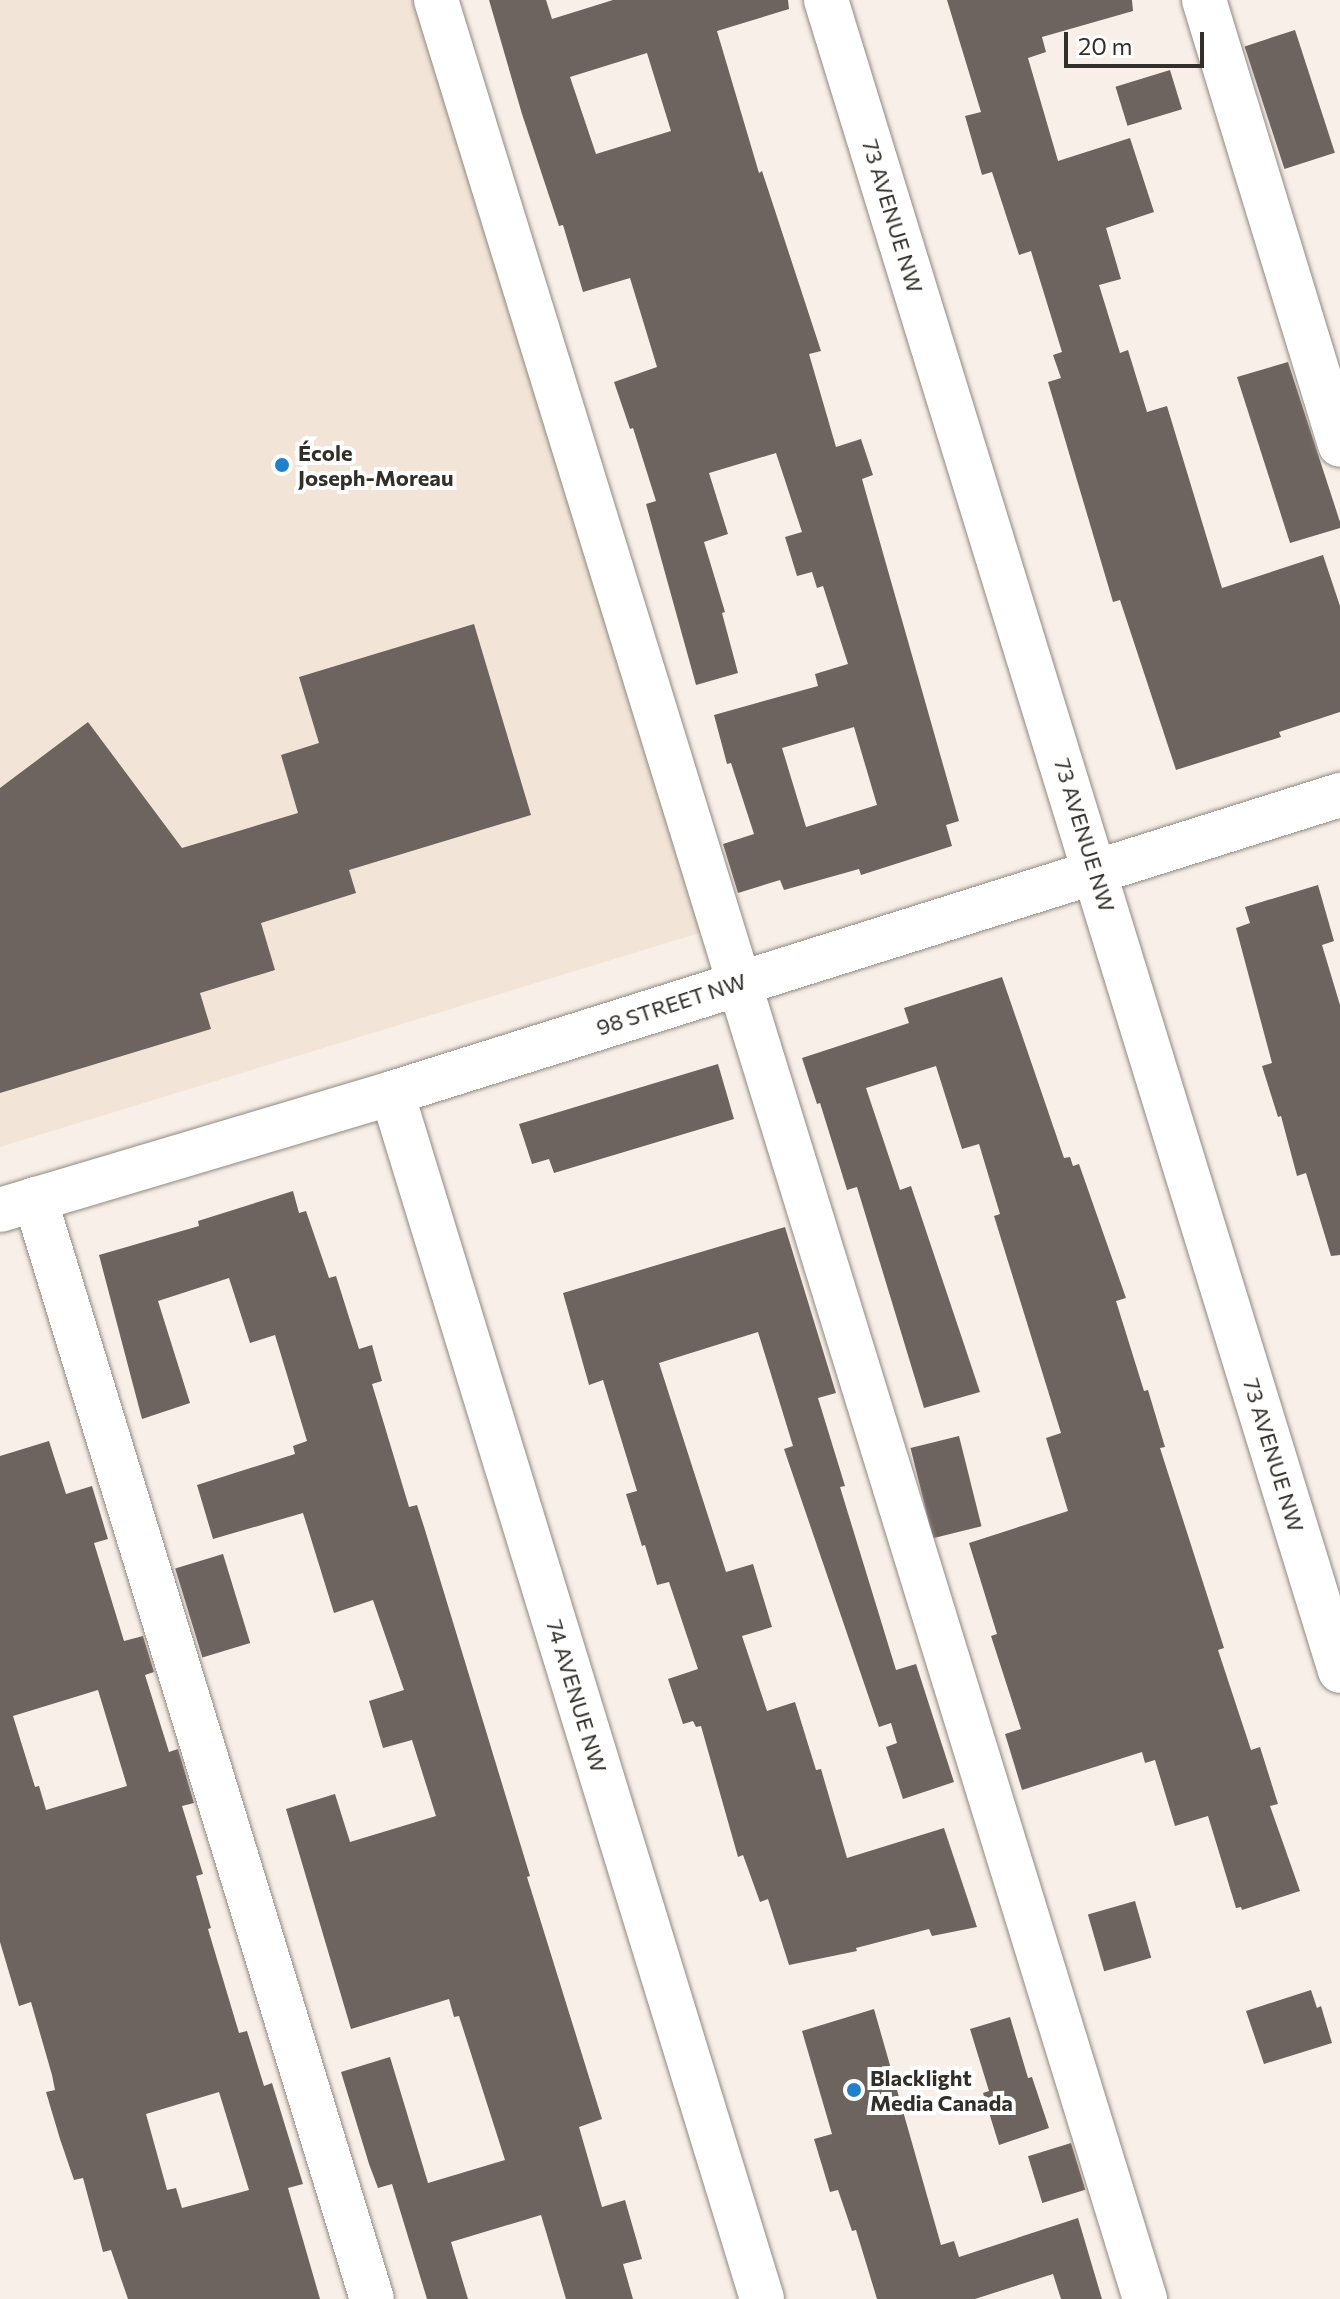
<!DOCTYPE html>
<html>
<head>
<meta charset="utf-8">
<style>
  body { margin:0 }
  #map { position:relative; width:1340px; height:2299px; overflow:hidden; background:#f8f0e8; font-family:Commissioner,sans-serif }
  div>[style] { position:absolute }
  .built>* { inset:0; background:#f2e5d7 }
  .building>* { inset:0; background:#6d635f; transform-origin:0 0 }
  .roads { filter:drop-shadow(0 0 2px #918a82) drop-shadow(0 0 2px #918a82) }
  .minor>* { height:44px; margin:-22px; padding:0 22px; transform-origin:22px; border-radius:22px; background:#fff }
  .dots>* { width:22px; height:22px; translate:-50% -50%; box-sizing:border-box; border:4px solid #fff; border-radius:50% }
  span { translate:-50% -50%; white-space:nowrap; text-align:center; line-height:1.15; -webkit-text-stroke:8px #fff; paint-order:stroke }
  .street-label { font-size:22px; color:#322f2b }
  .poi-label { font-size:22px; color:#322f2b; font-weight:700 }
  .left { translate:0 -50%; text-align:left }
  .scale { position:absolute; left:1064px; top:32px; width:140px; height:36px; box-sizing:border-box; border:4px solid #322f2b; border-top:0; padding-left:10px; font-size:24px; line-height:28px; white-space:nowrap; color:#322f2b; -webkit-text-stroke:6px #fff; paint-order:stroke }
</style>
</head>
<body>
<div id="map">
  <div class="built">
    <div style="clip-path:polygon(0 0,421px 0,706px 931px,0 1147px)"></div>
  </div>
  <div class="building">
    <div style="clip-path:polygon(evenodd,489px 0,546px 0,552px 19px,613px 0,788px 0,789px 9px,717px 31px,759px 173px,762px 171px,821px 351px,809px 354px,836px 447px,861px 439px,873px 475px,862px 479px,959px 821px,946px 825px,952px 846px,861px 875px,859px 869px,784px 890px,780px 880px,738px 893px,723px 844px,754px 834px,731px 763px,727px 764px,714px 715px,818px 686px,815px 674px,848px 664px,823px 586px,817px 588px,812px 572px,797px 576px,785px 537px,802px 532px,776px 453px,709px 473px,728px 534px,704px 542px,725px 612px,722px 613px,738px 673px,696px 685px,646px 504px,656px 501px,633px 428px,630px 429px,614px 382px,657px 367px,630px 278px,583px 292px,563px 225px,559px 226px,522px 114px,489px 0,647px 53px,671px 131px,596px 154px,570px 77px,647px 53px,489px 0,854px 727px,877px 805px,806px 827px,782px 748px,854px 727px)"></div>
    <div style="clip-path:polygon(947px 0,1132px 0,1133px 11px,1042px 37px,1046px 52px,1028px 58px,1058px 161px,1130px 138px,1154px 212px,1106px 228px,1121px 279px,1099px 285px,1120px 353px,1128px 350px,1147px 412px,1167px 406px,1222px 588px,1323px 555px,1340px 606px,1340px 712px,1279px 732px,1281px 737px,1176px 770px,1120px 600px,1113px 602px,1048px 382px,1061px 378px,1053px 355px,1062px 352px,1031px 251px,1019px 255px,992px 172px,982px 175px,965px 116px,981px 112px)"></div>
    <div style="left:1295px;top:30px;width:129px;height:53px;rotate:72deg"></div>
    <div style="left:1170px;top:70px;width:41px;height:57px;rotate:73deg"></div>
    <div style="clip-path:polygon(1288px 362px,1340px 522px,1340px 528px,1290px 543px,1237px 377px)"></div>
    <div style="clip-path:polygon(474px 624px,531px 815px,349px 870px,356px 893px,261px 923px,275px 970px,200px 993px,211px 1029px,0 1093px,0 788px,88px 722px,182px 848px,298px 813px,281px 755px,319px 743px,299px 677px)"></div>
    <div style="clip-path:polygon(1318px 885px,1334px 941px,1322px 945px,1340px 1005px,1340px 1255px,1331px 1256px,1306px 1173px,1297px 1176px,1281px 1116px,1278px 1117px,1262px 1066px,1272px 1063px,1236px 928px,1250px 923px,1245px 907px)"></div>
    <div style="clip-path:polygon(1002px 977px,1064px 1158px,1070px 1157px,1073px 1166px,1079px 1164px,1126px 1298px,1116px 1301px,1144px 1391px,1148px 1390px,1165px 1447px,1160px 1448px,1224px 1648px,1218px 1650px,1251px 1750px,1260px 1747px,1278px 1804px,1270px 1806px,1300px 1891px,1242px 1910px,1241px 1907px,1236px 1908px,1208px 1816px,1175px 1826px,1155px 1760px,1145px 1763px,1142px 1752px,1022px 1790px,1005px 1734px,1021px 1729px,991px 1636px,997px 1634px,969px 1543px,1068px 1511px,1046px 1438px,1061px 1433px,994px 1216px,1000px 1214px,979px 1144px,962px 1149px,936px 1066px,866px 1088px,900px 1190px,911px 1186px,980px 1392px,924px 1408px,857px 1187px,847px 1190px,820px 1103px,817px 1104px,802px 1058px,909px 1023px,904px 1008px)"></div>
    <div style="clip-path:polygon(718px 1064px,734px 1119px,554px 1173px,549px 1159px,532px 1164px,519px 1124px)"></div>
    <div style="clip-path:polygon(293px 1191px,299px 1213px,306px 1211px,329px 1278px,336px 1276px,359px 1349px,372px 1345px,382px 1381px,372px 1384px,409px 1507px,417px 1505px,425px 1530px,530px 1876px,527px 1877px,602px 2119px,579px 2127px,602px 2207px,625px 2200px,642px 2259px,623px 2264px,633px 2299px,566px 2299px,541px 2215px,451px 2242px,468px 2299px,427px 2299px,392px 2184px,378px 2188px,369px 2164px,341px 2072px,390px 2057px,428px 2183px,505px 2160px,459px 2016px,454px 2017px,449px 1999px,351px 2029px,286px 1809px,335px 1794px,350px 1842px,436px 1816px,412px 1740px,383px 1748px,369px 1701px,404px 1690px,373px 1600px,334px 1613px,303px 1513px,213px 1539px,197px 1485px,295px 1454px,293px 1446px,307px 1441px,275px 1335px,250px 1343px,229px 1278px,158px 1301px,190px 1403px,142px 1419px,99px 1255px,199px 1226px,198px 1221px)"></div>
    <div style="clip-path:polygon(785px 1227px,836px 1393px,818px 1398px,845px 1486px,840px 1487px,896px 1670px,916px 1664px,954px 1782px,903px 1799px,886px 1747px,897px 1743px,891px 1723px,879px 1727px,784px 1449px,793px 1446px,758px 1332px,659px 1363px,726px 1572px,753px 1564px,772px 1627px,742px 1636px,767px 1711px,795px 1702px,816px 1770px,821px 1769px,847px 1858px,944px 1828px,977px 1927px,932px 1936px,929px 1929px,856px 1948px,857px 1951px,789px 1965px,768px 1899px,760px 1902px,743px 1855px,738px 1857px,701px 1726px,696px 1727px,693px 1721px,683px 1724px,668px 1679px,698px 1669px,669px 1582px,657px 1585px,645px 1545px,642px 1546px,626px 1494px,637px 1491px,603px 1380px,589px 1385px,563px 1293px)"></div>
    <div style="left:959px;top:1436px;width:93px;height:50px;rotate:76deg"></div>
    <div style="clip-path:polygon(evenodd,49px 1441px,66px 1494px,92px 1486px,108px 1539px,94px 1543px,124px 1641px,143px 1636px,154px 1672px,145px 1675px,169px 1752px,178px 1749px,194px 1803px,182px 1806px,203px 1874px,196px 1876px,211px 1928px,208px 1929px,239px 2033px,247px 2031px,264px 2086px,272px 2083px,303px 2184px,288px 2188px,320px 2299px,128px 2299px,111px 2250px,103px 2252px,83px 2178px,74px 2180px,60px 2139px,46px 2092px,55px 2090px,52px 2075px,31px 2002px,19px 2006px,0 1942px,0 1456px,49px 1441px,98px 1690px,127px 1786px,46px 1810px,39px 1786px,35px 1787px,13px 1716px,98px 1690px,49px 1441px,219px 2092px,249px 2190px,182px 2208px,176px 2188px,167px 2190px,146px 2114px,219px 2092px)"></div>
    <div style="left:223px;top:1554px;width:93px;height:50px;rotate:73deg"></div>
    <div style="left:1135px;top:1901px;width:59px;height:49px;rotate:74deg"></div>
    <div style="clip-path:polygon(1311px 1990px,1317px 2008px,1321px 2006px,1332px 2043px,1264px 2064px,1246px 2011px)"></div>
    <div style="clip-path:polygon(874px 2009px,941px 2245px,954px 2241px,959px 2257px,1078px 2218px,1102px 2299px,1061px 2299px,1053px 2274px,975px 2299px,877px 2299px,856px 2230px,852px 2231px,838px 2190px,830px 2192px,814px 2139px,832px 2134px,802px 2031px)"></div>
    <div style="clip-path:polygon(1010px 2017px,1028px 2078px,1032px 2077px,1049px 2128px,999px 2145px,983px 2093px,989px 2091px,970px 2029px)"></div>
    <div style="left:1071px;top:2143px;width:49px;height:45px;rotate:73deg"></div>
  </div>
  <div class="roads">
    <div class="minor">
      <div style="left:436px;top:0;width:2406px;rotate:72.86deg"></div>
      <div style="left:826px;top:0;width:1748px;rotate:72.9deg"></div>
      <div style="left:1204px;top:0;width:465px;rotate:73deg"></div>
      <div style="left:392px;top:1093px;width:1261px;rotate:72.94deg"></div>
      <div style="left:35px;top:1199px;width:1150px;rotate:72.97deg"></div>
      <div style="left:0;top:1210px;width:409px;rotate:-16.6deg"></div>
      <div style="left:392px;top:1093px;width:994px;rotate:-17.45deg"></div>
    </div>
  </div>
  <div class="dots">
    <div style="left:282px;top:465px;background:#2180cc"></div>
    <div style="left:854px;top:2090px;background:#2180cc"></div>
  </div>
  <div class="street-label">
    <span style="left:893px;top:216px;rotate:73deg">73 AVENUE NW</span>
    <span style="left:1085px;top:835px;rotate:73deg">73 AVENUE NW</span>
    <span style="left:671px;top:1004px;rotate:-18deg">98 STREET NW</span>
    <span style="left:1274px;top:1455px;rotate:73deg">73 AVENUE NW</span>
    <span style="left:577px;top:1696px;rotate:73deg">74 AVENUE NW</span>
  </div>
  <div class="poi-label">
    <span class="left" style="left:298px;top:465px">École<br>Joseph-Moreau</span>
    <span class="left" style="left:870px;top:2090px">Blacklight<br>Media Canada</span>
  </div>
  <div class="scale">20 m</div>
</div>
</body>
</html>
